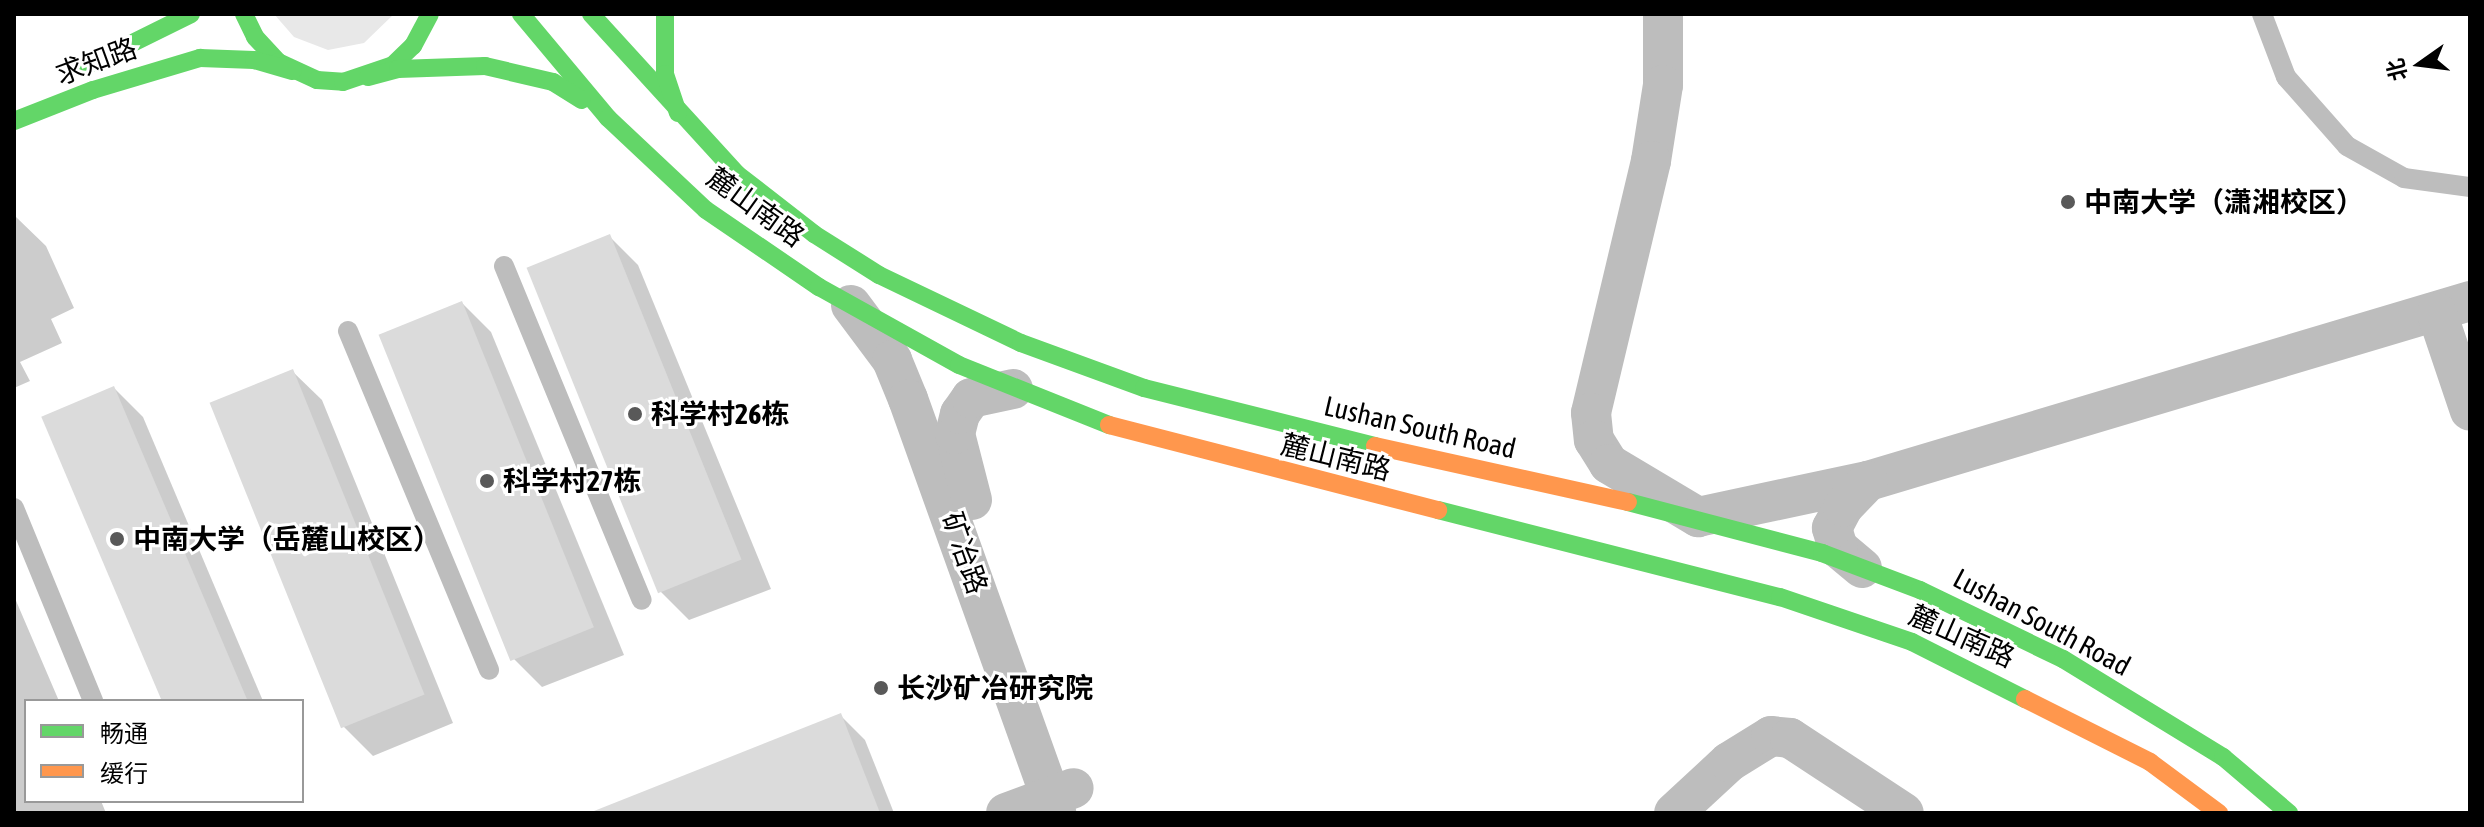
<!DOCTYPE html>
<html>
<head>
<meta charset="utf-8">
<style>
  body { margin:0 }
  #map { position:relative; width:2484px; height:827px; overflow:hidden; background:#fff; font-family:"Asap Condensed","Noto Sans SC",sans-serif }
  div>[style] { position:absolute }
  .green>* { inset:0; background:#e8e8e8 }
  .shadow>* { inset:0; background:#0003 }
  .building>* { inset:0; background:#dbdbdb; transform-origin:0 0 }
  .lane>* { height:20px; margin:-10px; padding:0 10px; transform-origin:10px; border-radius:10px; background:#bdbdbd }
  .street>* { height:40px; margin:-20px; padding:0 20px; transform-origin:20px; border-radius:20px; background:#bdbdbd }
  .fast>* { height:18px; margin:-9px; padding:0 9px; transform-origin:9px; border-radius:9px; background:#63d668 }
  .slow>* { height:18px; margin:-9px; padding:0 9px; transform-origin:9px; border-radius:9px; background:#ff974d }
  .dots>* { width:22px; height:22px; translate:-50% -50%; box-sizing:border-box; border:4px solid #fff; border-radius:50% }
  span { translate:-50% -50%; white-space:nowrap; text-align:center; line-height:1.15; -webkit-text-stroke:6px #fff; paint-order:stroke }
  .street-label { font-size:28px; color:#000 }
  .poi-label { font-size:28px; color:#000; font-weight:700 }
  .left { translate:0 -50%; text-align:left }
  .frame { position:absolute; inset:0; border:16px solid #000; pointer-events:none }
  .legend { position:absolute; left:24px; top:699px; width:280px; height:104px; box-sizing:border-box; background:#fff; border:2px solid #999; margin:0; padding:10px 14px; list-style:none; font-size:24px; color:#000 }
  .legend li { display:flex; align-items:center; gap:16px; height:40px }
  .legend b { width:40px; border:2px solid #999 }
  .north { position:absolute; left:2380px; top:24px; width:80px; height:80px; -webkit-text-stroke:6px #fff; paint-order:stroke; rotate:256deg; font-size:22px; font-weight:700; line-height:32px; text-align:center; color:#000 }
  .north::after { content:''; display:block; margin:auto; width:28px; height:36px; background:#000; clip-path:polygon(50% 0,100% 100%,50% 72%,0 100%) }
</style>
</head>
<body>
<div id="map">
  <div class="green">
    <div style="clip-path:polygon(274px 14px,394px 14px,364px 43px,328px 50px,294px 37px)"></div>
  </div>
  <div class="shadow">
    <div style="clip-path:polygon(16px 217px,46px 246px,74px 308px,51px 319px,62px 343px,20px 362px,30px 381px,14px 388px)"></div>
    <div style="clip-path:polygon(609px 236px,638px 265px,771px 589px,689px 620px,660px 591px)"></div>
    <div style="clip-path:polygon(462px 303px,491px 332px,624px 655px,542px 687px,513px 658px)"></div>
    <div style="clip-path:polygon(292px 371px,322px 400px,453px 723px,373px 756px,344px 727px)"></div>
    <div style="clip-path:polygon(114px 388px,143px 417px,263px 701px,164px 701px)"></div>
    <div style="clip-path:polygon(14px 596px,59px 701px,26px 701px,26px 801px,101px 801px,106px 813px,14px 813px)"></div>
    <div style="clip-path:polygon(841px 716px,865px 740px,894px 813px,619px 813px)"></div>
  </div>
  <div class="building">
    <div style="left:610px;top:234px;width:351px;height:90px;rotate:68deg"></div>
    <div style="left:462px;top:301px;width:352px;height:90px;rotate:68deg"></div>
    <div style="left:293px;top:369px;width:351px;height:90px;rotate:68deg"></div>
    <div style="left:114px;top:386px;width:342px;height:79px;rotate:67deg"></div>
    <div style="clip-path:polygon(841px 713px,880px 813px,595px 813px,594px 811px)"></div>
  </div>
  <div class="lane">
    <div style="left:2262px;top:14px;width:67px;rotate:69.1deg"></div>
    <div style="left:2286px;top:77px;width:92px;rotate:48.5deg"></div>
    <div style="left:2347px;top:146px;width:65px;rotate:29.3deg"></div>
    <div style="left:2404px;top:178px;width:67px;rotate:7.8deg"></div>
    <div style="left:504px;top:266px;width:361px;rotate:67.6deg"></div>
    <div style="left:348px;top:331px;width:367px;rotate:67.4deg"></div>
    <div style="left:14px;top:508px;width:209px;rotate:67.7deg"></div>
  </div>
  <div class="street">
    <div style="left:1663px;top:14px;width:71px;rotate:90deg"></div>
    <div style="left:1663px;top:85px;width:77px;rotate:99deg"></div>
    <div style="left:1651px;top:161px;width:259px;rotate:103.4deg"></div>
    <div style="left:1591px;top:413px;width:27px;rotate:84deg"></div>
    <div style="left:1594px;top:440px;width:28px;rotate:58deg"></div>
    <div style="left:1609px;top:464px;width:104px;rotate:30.8deg"></div>
    <div style="left:1698px;top:517px;width:174px;rotate:-12deg"></div>
    <div style="left:1868px;top:481px;width:628px;rotate:-16.65deg"></div>
    <div style="left:851px;top:305px;width:69px;rotate:53.3deg"></div>
    <div style="left:892px;top:360px;width:42px;rotate:67.7deg"></div>
    <div style="left:908px;top:399px;width:440px;rotate:70.3deg"></div>
    <div style="left:2437px;top:313px;width:103px;rotate:71.4deg"></div>
    <div style="left:972px;top:500px;width:68px;rotate:-104.4deg"></div>
    <div style="left:955px;top:434px;width:21px;rotate:-76deg"></div>
    <div style="left:960px;top:414px;width:19px;rotate:-55deg"></div>
    <div style="left:971px;top:398px;width:43px;rotate:-12.1deg"></div>
    <div style="left:1862px;top:568px;width:31px;rotate:-140deg"></div>
    <div style="left:1838px;top:548px;width:21px;rotate:-107deg"></div>
    <div style="left:1832px;top:528px;width:24px;rotate:-62deg"></div>
    <div style="left:1843px;top:507px;width:36px;rotate:-46deg"></div>
    <div style="left:1006px;top:813px;width:72px;rotate:-20.2deg"></div>
    <div style="left:1674px;top:813px;width:75px;rotate:-42.8deg"></div>
    <div style="left:1729px;top:762px;width:49px;rotate:-31.8deg"></div>
    <div style="left:1771px;top:736px;width:19px;rotate:6deg"></div>
    <div style="left:1790px;top:738px;width:136px;rotate:33.3deg"></div>
  </div>
  <div class="fast">
    <div style="left:244px;top:14px;width:25px;rotate:64deg"></div>
    <div style="left:255px;top:37px;width:34px;rotate:47deg"></div>
    <div style="left:278px;top:62px;width:43px;rotate:24.8deg"></div>
    <div style="left:317px;top:80px;width:26px;rotate:4deg"></div>
    <div style="left:343px;top:82px;width:53px;rotate:-18.8deg"></div>
    <div style="left:393px;top:65px;width:28px;rotate:-44deg"></div>
    <div style="left:413px;top:46px;width:36px;rotate:-62deg"></div>
    <div style="left:521px;top:14px;width:136px;rotate:50.1deg"></div>
    <div style="left:608px;top:118px;width:134px;rotate:43.2deg"></div>
    <div style="left:706px;top:210px;width:137px;rotate:34.3deg"></div>
    <div style="left:819px;top:287px;width:160px;rotate:29.1deg"></div>
    <div style="left:959px;top:365px;width:162px;rotate:21.8deg"></div>
    <div style="left:591px;top:14px;width:217px;rotate:47.6deg"></div>
    <div style="left:737px;top:174px;width:98px;rotate:37.9deg"></div>
    <div style="left:814px;top:234px;width:77px;rotate:32.2deg"></div>
    <div style="left:879px;top:275px;width:157px;rotate:25.6deg"></div>
    <div style="left:1021px;top:343px;width:131px;rotate:20.1deg"></div>
    <div style="left:1144px;top:388px;width:238px;rotate:14.1deg"></div>
    <div style="left:665px;top:14px;width:60px;rotate:90deg"></div>
    <div style="left:665px;top:74px;width:41px;rotate:71.6deg"></div>
    <div style="left:86px;top:66px;width:117px;rotate:-26.3deg"></div>
    <div style="left:368px;top:77px;width:31px;rotate:-15deg"></div>
    <div style="left:398px;top:69px;width:87px;rotate:-2deg"></div>
    <div style="left:485px;top:66px;width:70px;rotate:13.2deg"></div>
    <div style="left:553px;top:82px;width:34px;rotate:32deg"></div>
    <div style="left:14px;top:121px;width:85px;rotate:-21.4deg"></div>
    <div style="left:93px;top:90px;width:112px;rotate:-16.7deg"></div>
    <div style="left:200px;top:58px;width:54px;rotate:2.1deg"></div>
    <div style="left:254px;top:60px;width:40px;rotate:16deg"></div>
    <div style="left:1628px;top:502px;width:201px;rotate:14.7deg"></div>
    <div style="left:1822px;top:553px;width:105px;rotate:20.7deg"></div>
    <div style="left:1920px;top:590px;width:159px;rotate:25.8deg"></div>
    <div style="left:2063px;top:659px;width:188px;rotate:31.5deg"></div>
    <div style="left:2223px;top:757px;width:87px;rotate:40.3deg"></div>
    <div style="left:1438px;top:510px;width:353px;rotate:14.3deg"></div>
    <div style="left:1780px;top:597px;width:139px;rotate:18.8deg"></div>
    <div style="left:1912px;top:642px;width:127px;rotate:26.8deg"></div>
  </div>
  <div class="slow">
    <div style="left:1109px;top:425px;width:340px;rotate:14.5deg"></div>
    <div style="left:1375px;top:446px;width:259px;rotate:12.5deg"></div>
    <div style="left:2025px;top:699px;width:140px;rotate:26.7deg"></div>
    <div style="left:2150px;top:762px;width:86px;rotate:36.5deg"></div>
  </div>
  <div class="dots">
    <div style="left:2068px;top:202px;background:#595959"></div>
    <div style="left:635px;top:414px;background:#595959"></div>
    <div style="left:487px;top:481px;background:#595959"></div>
    <div style="left:117px;top:539px;background:#595959"></div>
    <div style="left:881px;top:688px;background:#595959"></div>
  </div>
  <div class="street-label">
    <span style="left:96px;top:61px;rotate:-20deg">求知路</span>
    <span style="left:756px;top:207px;rotate:36deg">麓山南路</span>
    <span style="left:1420px;top:427px;rotate:13deg">Lushan South Road</span>
    <span style="left:1336px;top:457px;rotate:14deg">麓山南路</span>
    <span style="left:965px;top:553px;rotate:71deg">矿冶路</span>
    <span style="left:2042px;top:622px;rotate:28deg">Lushan South Road</span>
    <span style="left:1962px;top:636px;rotate:24deg">麓山南路</span>
  </div>
  <div class="poi-label">
    <span class="left" style="left:2084px;top:202px">中南大学（潇湘校区）</span>
    <span class="left" style="left:651px;top:414px">科学村26栋</span>
    <span class="left" style="left:503px;top:481px">科学村27栋</span>
    <span class="left" style="left:133px;top:539px">中南大学（岳麓山校区）</span>
    <span class="left" style="left:897px;top:688px">长沙矿冶研究院</span>
  </div>
  <div class="frame"></div>
  <ul class="legend">
  <li><b style="height:10px;background:#63d668"></b>畅通</li>
  <li><b style="height:10px;background:#ff974d"></b>缓行</li>
  </ul>
  <div class="north">北</div>
</div>
</body>
</html>
